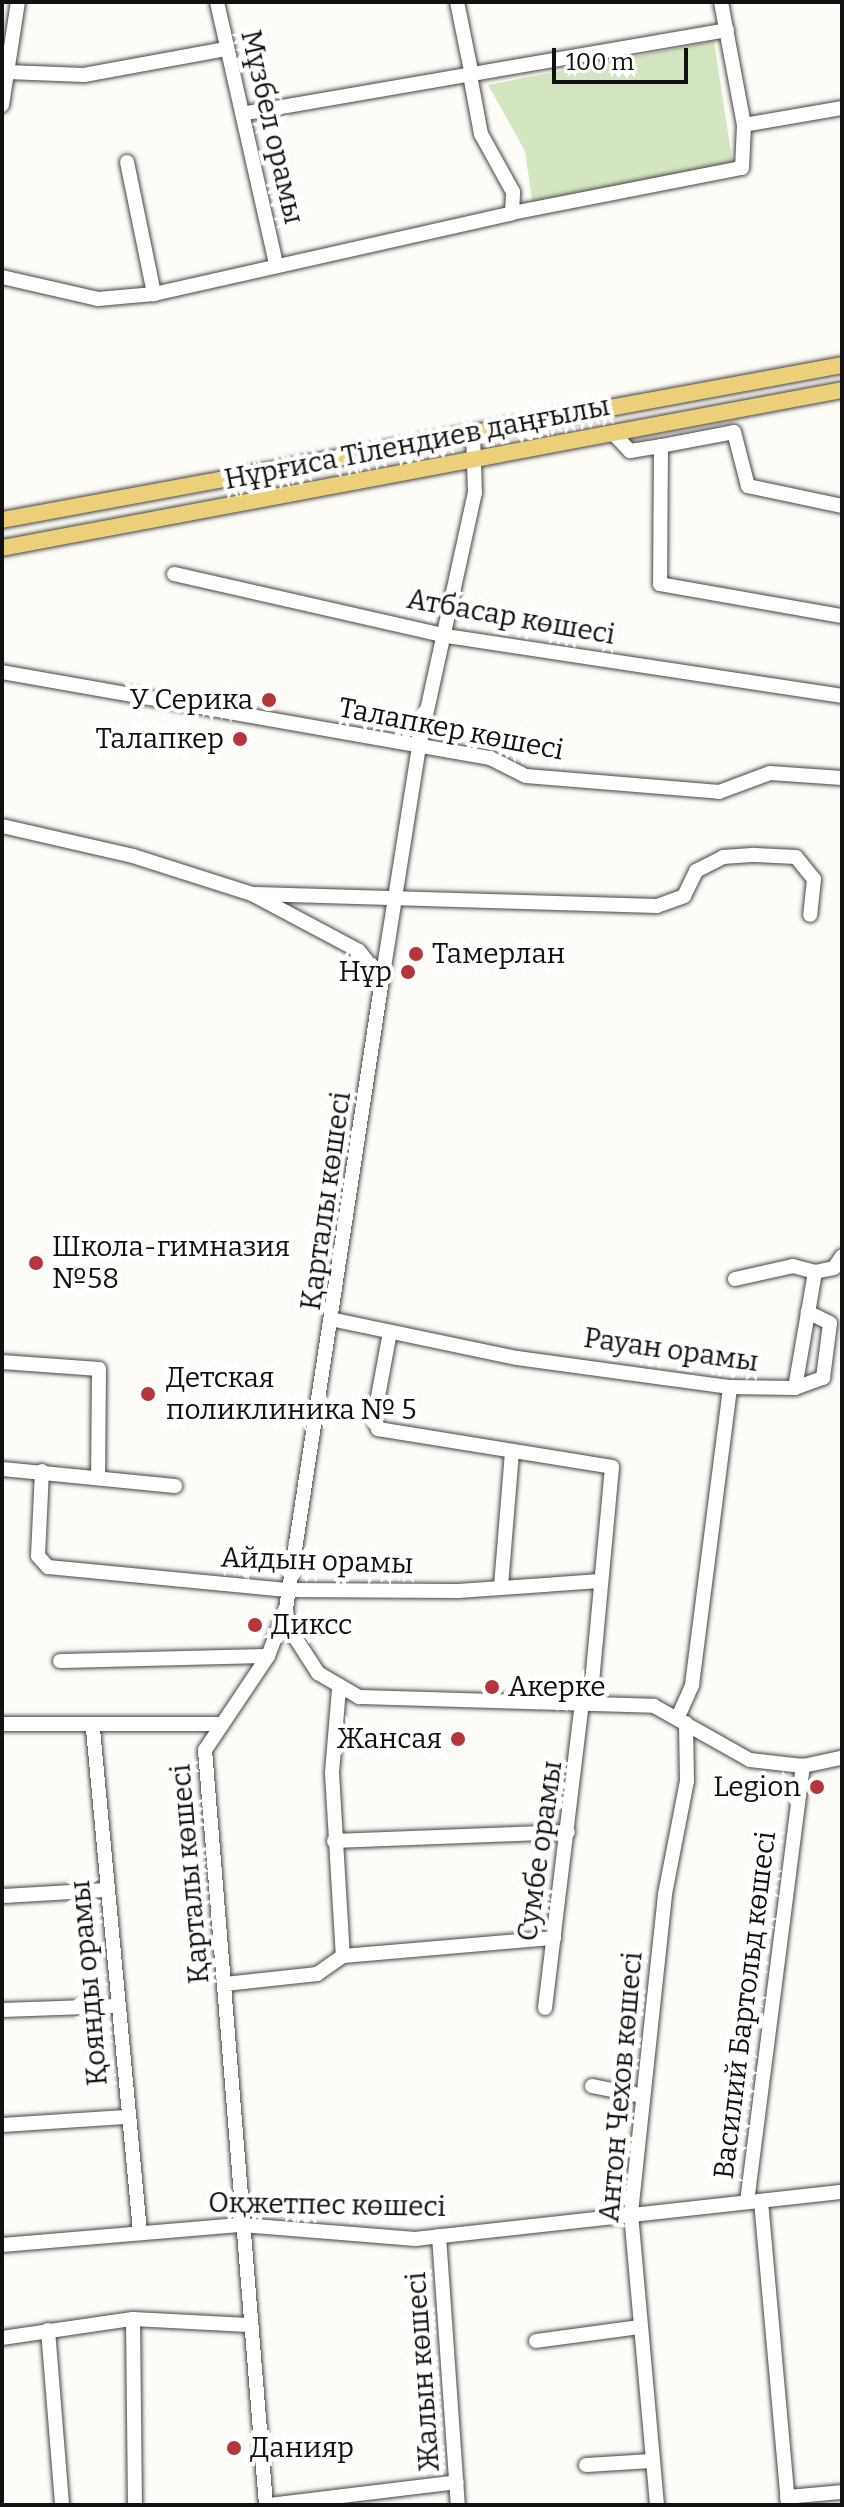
<!DOCTYPE html>
<html>
<head>
<meta charset="utf-8">
<style>
  body { margin:0 }
  #map { position:relative; width:844px; height:2507px; overflow:hidden; background:#fefcf6; font-family:Bitter,serif }
  div>[style] { position:absolute }
  .green>* { inset:0; background:#d4e6c1 }
  .roads { filter:drop-shadow(0 0 2px #444) drop-shadow(0 0 2px #444) }
  .minor>* { height:14px; margin:-7px; padding:0 7px; transform-origin:7px; border-radius:7px; background:#fff }
  .major>* { height:16px; margin:-8px; padding:0 8px; transform-origin:8px; border-radius:8px; background:#ebd079 }
  .dots>* { width:22px; height:22px; translate:-50% -50%; box-sizing:border-box; border:4px solid #fff; border-radius:50% }
  span { translate:-50% -50%; white-space:nowrap; text-align:center; line-height:1.15; -webkit-text-stroke:8px #fff; paint-order:stroke }
  .street-label { font-size:28px; color:#111 }
  .poi-label { font-size:28px; color:#111 }
  .right { translate:-100% -50%; text-align:right }
  .left { translate:0 -50%; text-align:left }
  .frame { position:absolute; inset:0; border:4px solid #111; pointer-events:none }
  .scale { position:absolute; left:552px; top:48px; width:136px; height:36px; box-sizing:border-box; border:4px solid #111; border-top:0; padding-left:10px; font-size:24px; line-height:28px; white-space:nowrap; color:#111; -webkit-text-stroke:6px #fff; paint-order:stroke }
</style>
</head>
<body>
<div id="map">
  <div class="green">
    <div style="clip-path:polygon(714px 41px,733px 166px,533px 206px,525px 151px,488px 85px)"></div>
  </div>
  <div class="roads">
    <div class="minor">
      <div style="left:217px;top:2px;width:269px;rotate:77.3deg"></div>
      <div style="left:457px;top:2px;width:70px;rotate:78.5deg"></div>
      <div style="left:7px;top:72px;width:77px;rotate:2.2deg"></div>
      <div style="left:84px;top:75px;width:144px;rotate:-10.4deg"></div>
      <div style="left:2px;top:105px;width:104px;rotate:-81.2deg"></div>
      <div style="left:247px;top:113px;width:487px;rotate:-9.8deg"></div>
      <div style="left:744px;top:125px;width:99px;rotate:-9.8deg"></div>
      <div style="left:127px;top:162px;width:135px;rotate:78.4deg"></div>
      <div style="left:512px;top:213px;width:234px;rotate:-11.1deg"></div>
      <div style="left:742px;top:168px;width:43px;rotate:-87.3deg"></div>
      <div style="left:744px;top:125px;width:125px;rotate:-100.6deg"></div>
      <div style="left:2px;top:277px;width:98px;rotate:12.9deg"></div>
      <div style="left:98px;top:299px;width:56px;rotate:-5.1deg"></div>
      <div style="left:154px;top:294px;width:367px;rotate:-12.7deg"></div>
      <div style="left:512px;top:213px;width:21px;rotate:-87deg"></div>
      <div style="left:513px;top:192px;width:66px;rotate:-118.9deg"></div>
      <div style="left:481px;top:134px;width:60px;rotate:-100.6deg"></div>
      <div style="left:613px;top:433px;width:25px;rotate:47deg"></div>
      <div style="left:630px;top:451px;width:31px;rotate:-9deg"></div>
      <div style="left:661px;top:446px;width:138px;rotate:90.4deg"></div>
      <div style="left:660px;top:584px;width:185px;rotate:10deg"></div>
      <div style="left:661px;top:446px;width:74px;rotate:-10.9deg"></div>
      <div style="left:734px;top:432px;width:56px;rotate:75.5deg"></div>
      <div style="left:748px;top:486px;width:96px;rotate:12deg"></div>
      <div style="left:174px;top:574px;width:279px;rotate:12.8deg"></div>
      <div style="left:446px;top:636px;width:401px;rotate:8.6deg"></div>
      <div style="left:2px;top:672px;width:496px;rotate:10deg"></div>
      <div style="left:490px;top:758px;width:40px;rotate:26.6deg"></div>
      <div style="left:526px;top:776px;width:194px;rotate:4.7deg"></div>
      <div style="left:719px;top:792px;width:54px;rotate:-20.4deg"></div>
      <div style="left:770px;top:773px;width:72px;rotate:4deg"></div>
      <div style="left:2px;top:826px;width:134px;rotate:12.9deg"></div>
      <div style="left:133px;top:856px;width:125px;rotate:17.7deg"></div>
      <div style="left:252px;top:894px;width:121px;rotate:28deg"></div>
      <div style="left:359px;top:951px;width:37px;rotate:52deg"></div>
      <div style="left:382px;top:980px;width:636px;rotate:98.68deg"></div>
      <div style="left:286px;top:1609px;width:50px;rotate:111deg"></div>
      <div style="left:268px;top:1656px;width:113px;rotate:123.8deg"></div>
      <div style="left:205px;top:1750px;width:757px;rotate:85.38deg"></div>
      <div style="left:256px;top:894px;width:401px;rotate:1.7deg"></div>
      <div style="left:657px;top:906px;width:29px;rotate:-20deg"></div>
      <div style="left:684px;top:896px;width:28px;rotate:-64deg"></div>
      <div style="left:696px;top:871px;width:30px;rotate:-27deg"></div>
      <div style="left:723px;top:857px;width:32px;rotate:-4deg"></div>
      <div style="left:755px;top:855px;width:41px;rotate:2.8deg"></div>
      <div style="left:796px;top:857px;width:28px;rotate:51deg"></div>
      <div style="left:814px;top:879px;width:36px;rotate:96deg"></div>
      <div style="left:382px;top:980px;width:236px;rotate:-81deg"></div>
      <div style="left:419px;top:747px;width:260px;rotate:-77.6deg"></div>
      <div style="left:475px;top:493px;width:59px;rotate:-91.9deg"></div>
      <div style="left:735px;top:1279px;width:59px;rotate:-12.6deg"></div>
      <div style="left:793px;top:1266px;width:23px;rotate:15deg"></div>
      <div style="left:335px;top:1320px;width:186px;rotate:11.8deg"></div>
      <div style="left:517px;top:1358px;width:215px;rotate:7.8deg"></div>
      <div style="left:730px;top:1387px;width:65px;rotate:0.9deg"></div>
      <div style="left:795px;top:1388px;width:118px;rotate:-80.2deg"></div>
      <div style="left:815px;top:1272px;width:19px;rotate:-12deg"></div>
      <div style="left:834px;top:1268px;width:14px;rotate:-56deg"></div>
      <div style="left:390px;top:1332px;width:87px;rotate:100.5deg"></div>
      <div style="left:374px;top:1418px;width:12px;rotate:70deg"></div>
      <div style="left:378px;top:1429px;width:237px;rotate:9.2deg"></div>
      <div style="left:612px;top:1467px;width:236px;rotate:95.3deg"></div>
      <div style="left:2px;top:1362px;width:97px;rotate:4.1deg"></div>
      <div style="left:99px;top:1369px;width:107px;rotate:90.5deg"></div>
      <div style="left:795px;top:1388px;width:30px;rotate:-20deg"></div>
      <div style="left:823px;top:1378px;width:55px;rotate:-82.7deg"></div>
      <div style="left:830px;top:1323px;width:25px;rotate:-154deg"></div>
      <div style="left:2px;top:1469px;width:174px;rotate:5.6deg"></div>
      <div style="left:42px;top:1471px;width:85px;rotate:92.7deg"></div>
      <div style="left:38px;top:1556px;width:15px;rotate:48deg"></div>
      <div style="left:48px;top:1567px;width:240px;rotate:5.5deg"></div>
      <div style="left:287px;top:1590px;width:171px;rotate:0.3deg"></div>
      <div style="left:458px;top:1591px;width:142px;rotate:-4deg"></div>
      <div style="left:501px;top:1586px;width:133px;rotate:-85.3deg"></div>
      <div style="left:286px;top:1610px;width:18px;rotate:81deg"></div>
      <div style="left:289px;top:1628px;width:54px;rotate:57.2deg"></div>
      <div style="left:318px;top:1673px;width:48px;rotate:30.3deg"></div>
      <div style="left:359px;top:1697px;width:295px;rotate:1.7deg"></div>
      <div style="left:654px;top:1706px;width:110px;rotate:29.4deg"></div>
      <div style="left:750px;top:1760px;width:53px;rotate:6.5deg"></div>
      <div style="left:803px;top:1766px;width:40px;rotate:-12deg"></div>
      <div style="left:60px;top:1661px;width:208px;rotate:-1.4deg"></div>
      <div style="left:339px;top:1689px;width:84px;rotate:94.8deg"></div>
      <div style="left:332px;top:1773px;width:183px;rotate:86.6deg"></div>
      <div style="left:678px;top:1717px;width:35px;rotate:-66deg"></div>
      <div style="left:692px;top:1685px;width:300px;rotate:-82.7deg"></div>
      <div style="left:2px;top:1724px;width:216px"></div>
      <div style="left:93px;top:1729px;width:505px;rotate:84.66deg"></div>
      <div style="left:334px;top:1841px;width:234px;rotate:-2.2deg"></div>
      <div style="left:2px;top:1896px;width:105px;rotate:-3.3deg"></div>
      <div style="left:225px;top:1984px;width:93px;rotate:-6.2deg"></div>
      <div style="left:317px;top:1974px;width:32px;rotate:-35deg"></div>
      <div style="left:343px;top:1956px;width:212px;rotate:-4.9deg"></div>
      <div style="left:545px;top:2008px;width:308px;rotate:-83.1deg"></div>
      <div style="left:2px;top:2010px;width:114px;rotate:-2deg"></div>
      <div style="left:592px;top:2086px;width:51px;rotate:11.3deg"></div>
      <div style="left:2px;top:2125px;width:124px;rotate:-3.7deg"></div>
      <div style="left:761px;top:2201px;width:305px;rotate:84.9deg"></div>
      <div style="left:747px;top:2202px;width:440px;rotate:-82.7deg"></div>
      <div style="left:439px;top:2236px;width:270px;rotate:86deg"></div>
      <div style="left:2px;top:2245px;width:241px;rotate:-4.8deg"></div>
      <div style="left:242px;top:2225px;width:174px;rotate:4.6deg"></div>
      <div style="left:415px;top:2239px;width:430px;rotate:-6.3deg"></div>
      <div style="left:133px;top:2319px;width:186px;rotate:89.4deg"></div>
      <div style="left:48px;top:2330px;width:176px;rotate:85.4deg"></div>
      <div style="left:2px;top:2338px;width:132px;rotate:-8.3deg"></div>
      <div style="left:133px;top:2319px;width:115px;rotate:3deg"></div>
      <div style="left:536px;top:2341px;width:105px;rotate:-7.7deg"></div>
      <div style="left:586px;top:2465px;width:66px;rotate:-3.5deg"></div>
      <div style="left:787px;top:2497px;width:55px;rotate:-5.2deg"></div>
      <div style="left:268px;top:2505px;width:190px;rotate:-6.9deg"></div>
      <div style="left:657px;top:2505px;width:293px;rotate:-95.1deg"></div>
      <div style="left:631px;top:2213px;width:321px;rotate:-83.9deg"></div>
      <div style="left:665px;top:1894px;width:115px;rotate:-79deg"></div>
      <div style="left:687px;top:1781px;width:58px;rotate:-91deg"></div>
    </div>
    <div class="major">
      <div style="left:2px;top:520px;width:854px;rotate:-10.45deg"></div>
      <div style="left:2px;top:548px;width:855px;rotate:-10.65deg"></div>
    </div>
  </div>
  <div class="dots">
    <div style="left:269px;top:700px;background:#b4363b"></div>
    <div style="left:240px;top:739px;background:#b4363b"></div>
    <div style="left:416px;top:954px;background:#b4363b"></div>
    <div style="left:408px;top:972px;background:#b4363b"></div>
    <div style="left:36px;top:1263px;background:#b4363b"></div>
    <div style="left:148px;top:1394px;background:#b4363b"></div>
    <div style="left:255px;top:1625px;background:#b4363b"></div>
    <div style="left:492px;top:1687px;background:#b4363b"></div>
    <div style="left:458px;top:1739px;background:#b4363b"></div>
    <div style="left:817px;top:1787px;background:#b4363b"></div>
    <div style="left:234px;top:2448px;background:#b4363b"></div>
  </div>
  <div class="street-label">
    <span style="left:272px;top:127px;rotate:77deg">Мұзбел орамы</span>
    <span style="left:417px;top:443px;rotate:-11deg">Нұрғиса Тілендиев даңғылы</span>
    <span style="left:511px;top:617px;rotate:10deg">Атбасар көшесі</span>
    <span style="left:451px;top:729px;rotate:11deg">Талапкер көшесі</span>
    <span style="left:326px;top:1201px;rotate:-82deg">Қарталы көшесі</span>
    <span style="left:671px;top:1350px;rotate:8deg">Рауан орамы</span>
    <span style="left:317px;top:1561px;rotate:2deg">Айдын орамы</span>
    <span style="left:540px;top:1851px;rotate:-82deg">Сумбе орамы</span>
    <span style="left:190px;top:1874px;rotate:-95deg">Қарталы көшесі</span>
    <span style="left:89px;top:1983px;rotate:-95deg">Қоянды орамы</span>
    <span style="left:745px;top:2005px;rotate:-83deg">Василий Бартольд көшесі</span>
    <span style="left:621px;top:2087px;rotate:-85deg">Антон Чехов көшесі</span>
    <span style="left:327px;top:2205px;rotate:1deg">Оқжетпес көшесі</span>
    <span style="left:423px;top:2372px;rotate:-94deg">Жалын көшесі</span>
  </div>
  <div class="poi-label">
    <span class="right" style="left:253px;top:700px">У Серика</span>
    <span class="right" style="left:224px;top:739px">Талапкер</span>
    <span class="left" style="left:432px;top:954px">Тамерлан</span>
    <span class="right" style="left:392px;top:972px">Нұр</span>
    <span class="left" style="left:52px;top:1263px">Школа-гимназия<br>№58</span>
    <span class="left" style="left:166px;top:1394px">Детская<br>поликлиника № 5</span>
    <span class="left" style="left:271px;top:1625px">Диксс</span>
    <span class="left" style="left:508px;top:1687px">Акерке</span>
    <span class="right" style="left:442px;top:1739px">Жансая</span>
    <span class="right" style="left:801px;top:1787px">Legion</span>
    <span class="left" style="left:250px;top:2448px">Данияр</span>
  </div>
  <div class="frame"></div>
  <div class="scale">100 m</div>
</div>
</body>
</html>
